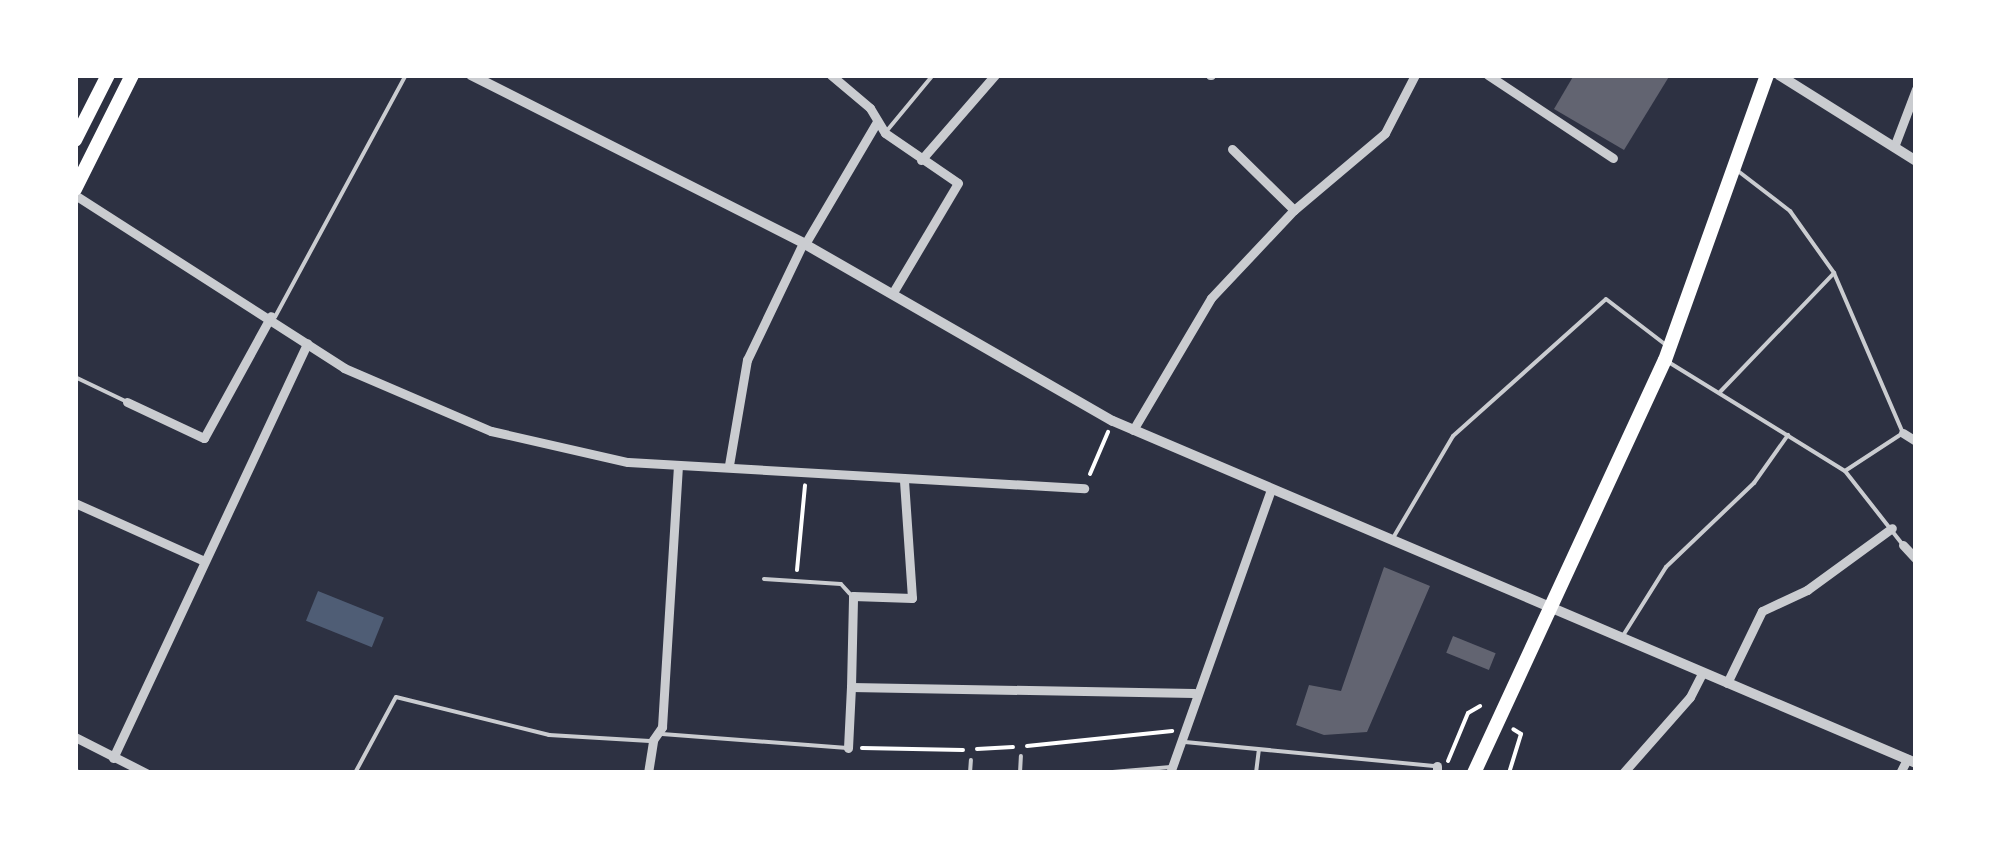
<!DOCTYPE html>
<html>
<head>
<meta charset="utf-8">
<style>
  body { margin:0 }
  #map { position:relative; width:1991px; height:848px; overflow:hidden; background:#2d3142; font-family:Spectral,serif }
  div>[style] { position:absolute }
  .water>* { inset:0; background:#4f5d75; transform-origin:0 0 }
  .building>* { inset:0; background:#626471; transform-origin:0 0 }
  .path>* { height:4px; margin:-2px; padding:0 2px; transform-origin:2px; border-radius:2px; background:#fff }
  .service>* { height:4px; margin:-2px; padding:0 2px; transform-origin:2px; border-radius:2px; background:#caccd0 }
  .minor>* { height:9px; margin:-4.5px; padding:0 4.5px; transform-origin:4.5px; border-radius:4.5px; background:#caccd0 }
  .tertiary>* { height:10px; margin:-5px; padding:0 5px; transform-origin:5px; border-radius:5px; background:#caccd0 }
  .primary>* { height:14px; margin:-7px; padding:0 7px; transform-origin:7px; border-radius:7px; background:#fff }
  span { translate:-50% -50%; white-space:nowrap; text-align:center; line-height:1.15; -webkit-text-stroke:10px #fff; paint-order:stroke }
  .frame { position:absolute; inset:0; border:78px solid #fff; pointer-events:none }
</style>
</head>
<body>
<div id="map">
  <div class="water">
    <div style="left:318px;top:591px;width:71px;height:32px;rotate:22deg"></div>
  </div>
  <div class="building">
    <div style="clip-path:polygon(1574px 75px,1670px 75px,1624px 150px,1554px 109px)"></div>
    <div style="clip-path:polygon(1384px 567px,1430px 586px,1367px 732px,1324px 735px,1296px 725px,1309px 685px,1341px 691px)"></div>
    <div style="left:1453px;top:636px;width:46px;height:18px;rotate:22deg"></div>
  </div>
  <div class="path">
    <div style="left:1090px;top:474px;width:46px;rotate:-66.8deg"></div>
    <div style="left:797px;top:570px;width:85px;rotate:-84.6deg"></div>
    <div style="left:1027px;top:746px;width:146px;rotate:-5.9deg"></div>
    <div style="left:862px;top:748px;width:101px;rotate:1.1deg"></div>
    <div style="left:977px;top:749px;width:36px;rotate:-3deg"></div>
    <div style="left:1448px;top:761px;width:52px;rotate:-67.4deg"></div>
    <div style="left:1468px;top:713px;width:14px;rotate:-30deg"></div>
    <div style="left:75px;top:770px;width:6px;rotate:31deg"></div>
    <div style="left:1509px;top:773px;width:41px;rotate:-72.9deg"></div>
    <div style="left:1521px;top:734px;width:9px;rotate:-148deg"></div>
  </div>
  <div class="service">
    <div style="left:885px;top:133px;width:75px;rotate:-50.4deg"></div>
    <div style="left:1738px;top:171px;width:66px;rotate:37.6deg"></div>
    <div style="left:1790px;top:211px;width:76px;rotate:54.6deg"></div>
    <div style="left:1834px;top:273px;width:174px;rotate:66.7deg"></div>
    <div style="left:1903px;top:433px;width:69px;rotate:146.8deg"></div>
    <div style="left:275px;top:317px;width:275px;rotate:-61.6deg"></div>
    <div style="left:1670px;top:363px;width:206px;rotate:31.7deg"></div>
    <div style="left:1845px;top:471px;width:94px;rotate:51.9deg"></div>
    <div style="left:75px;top:377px;width:55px;rotate:25.6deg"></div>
    <div style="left:1720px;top:392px;width:165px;rotate:-46.2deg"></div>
    <div style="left:1393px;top:538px;width:118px;rotate:-59.5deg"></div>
    <div style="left:1453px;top:436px;width:205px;rotate:-41.8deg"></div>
    <div style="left:1606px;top:299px;width:76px;rotate:37.5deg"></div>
    <div style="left:764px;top:579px;width:77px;rotate:3.7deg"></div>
    <div style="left:841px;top:584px;width:13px;rotate:48deg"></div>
    <div style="left:1624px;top:634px;width:79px;rotate:-57.9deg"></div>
    <div style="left:1666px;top:567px;width:122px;rotate:-43.7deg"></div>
    <div style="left:1754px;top:483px;width:59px;rotate:-54.7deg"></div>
    <div style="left:662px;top:734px;width:186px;rotate:4.3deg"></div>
    <div style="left:1185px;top:742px;width:250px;rotate:5.5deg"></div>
    <div style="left:355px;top:773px;width:86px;rotate:-61.7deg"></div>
    <div style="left:396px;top:697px;width:158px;rotate:13.9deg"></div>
    <div style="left:549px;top:735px;width:101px;rotate:3.4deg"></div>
    <div style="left:970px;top:773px;width:13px;rotate:-86deg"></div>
    <div style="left:1020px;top:773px;width:17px;rotate:-87deg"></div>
    <div style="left:1101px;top:773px;width:70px;rotate:-4.9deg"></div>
    <div style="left:1256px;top:773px;width:23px;rotate:-83deg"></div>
  </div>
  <div class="minor">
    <div style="left:831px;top:75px;width:51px;rotate:40.2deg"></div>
    <div style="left:870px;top:108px;width:29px;rotate:59deg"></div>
    <div style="left:885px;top:133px;width:88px;rotate:34.4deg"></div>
    <div style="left:958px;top:183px;width:129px;rotate:120.7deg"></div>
    <div style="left:1210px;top:75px;width:1px"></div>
    <div style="left:1488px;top:75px;width:150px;rotate:33.6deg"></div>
    <div style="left:1894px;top:147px;width:62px;rotate:-69.2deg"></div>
    <div style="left:1232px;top:149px;width:87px;rotate:44.5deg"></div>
    <div style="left:921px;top:160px;width:113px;rotate:-49deg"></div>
    <div style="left:75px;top:195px;width:320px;rotate:32.7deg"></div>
    <div style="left:344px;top:368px;width:160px;rotate:23.2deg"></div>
    <div style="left:491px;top:431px;width:140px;rotate:12.8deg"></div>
    <div style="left:628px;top:462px;width:457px;rotate:3.3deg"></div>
    <div style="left:805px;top:244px;width:142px;rotate:-59.5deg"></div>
    <div style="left:127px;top:402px;width:85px;rotate:25.1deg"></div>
    <div style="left:204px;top:438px;width:139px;rotate:-61.2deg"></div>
    <div style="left:1133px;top:430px;width:153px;rotate:-59.4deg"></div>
    <div style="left:1211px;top:298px;width:121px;rotate:-46.7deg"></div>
    <div style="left:1294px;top:210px;width:119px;rotate:-40.2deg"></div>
    <div style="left:1385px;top:133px;width:65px;rotate:-62.7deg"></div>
    <div style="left:1903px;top:433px;width:15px;rotate:32deg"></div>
    <div style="left:729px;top:465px;width:107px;rotate:-80.3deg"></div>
    <div style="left:747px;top:360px;width:130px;rotate:-64.4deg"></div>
    <div style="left:75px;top:503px;width:139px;rotate:24.2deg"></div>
    <div style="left:1903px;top:545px;width:19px;rotate:47deg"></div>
    <div style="left:1727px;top:683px;width:80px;rotate:-64.1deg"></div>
    <div style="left:1762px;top:611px;width:50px;rotate:-25deg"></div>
    <div style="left:1807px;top:590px;width:105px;rotate:-36.1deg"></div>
    <div style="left:851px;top:687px;width:91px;rotate:-88.7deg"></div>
    <div style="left:853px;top:596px;width:59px;rotate:1.9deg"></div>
    <div style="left:912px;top:598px;width:117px;rotate:-93.9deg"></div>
    <div style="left:75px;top:737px;width:80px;rotate:26.9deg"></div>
    <div style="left:848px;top:748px;width:61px;rotate:-87.2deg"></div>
    <div style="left:851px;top:687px;width:343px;rotate:1deg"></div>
    <div style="left:113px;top:758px;width:458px;rotate:-64.9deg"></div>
    <div style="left:648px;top:773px;width:33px;rotate:-81deg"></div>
    <div style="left:653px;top:740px;width:16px;rotate:-55deg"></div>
    <div style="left:662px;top:727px;width:261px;rotate:-86.5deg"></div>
    <div style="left:1170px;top:773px;width:301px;rotate:-70.4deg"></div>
    <div style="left:1437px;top:773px;width:7px;rotate:-90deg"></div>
    <div style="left:1623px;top:773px;width:101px;rotate:-48.6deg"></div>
    <div style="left:1690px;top:697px;width:27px;rotate:-63deg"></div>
    <div style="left:1900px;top:773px;width:16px;rotate:-63deg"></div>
  </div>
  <div class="tertiary">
    <div style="left:471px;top:75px;width:372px;rotate:26.8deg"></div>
    <div style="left:803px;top:243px;width:357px;rotate:29.9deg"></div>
    <div style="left:1113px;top:421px;width:873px;rotate:23.07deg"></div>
    <div style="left:1779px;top:75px;width:162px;rotate:32.1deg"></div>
  </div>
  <div class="primary">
    <div style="left:75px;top:140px;width:73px;rotate:-63.1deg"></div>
    <div style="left:75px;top:189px;width:127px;rotate:-63.4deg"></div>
    <div style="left:1474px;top:773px;width:455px;rotate:-65.2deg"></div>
    <div style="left:1665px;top:360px;width:303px;rotate:-70.3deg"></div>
  </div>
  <div class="frame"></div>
</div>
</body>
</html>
